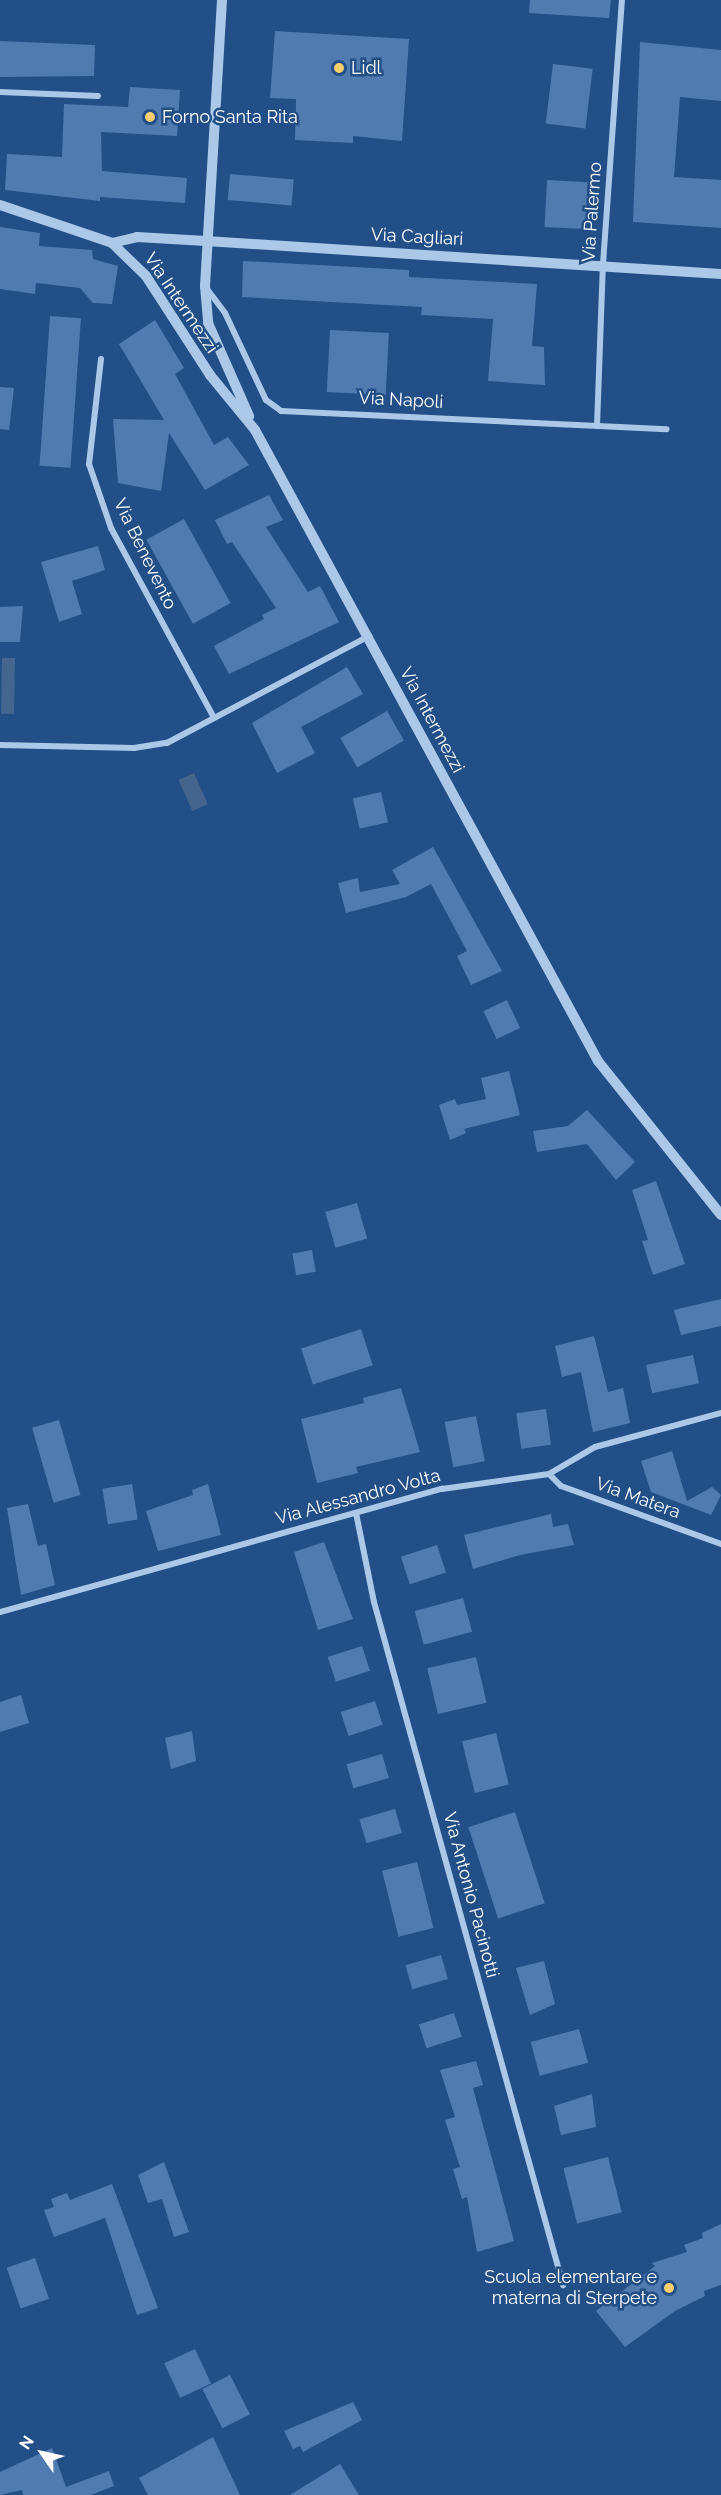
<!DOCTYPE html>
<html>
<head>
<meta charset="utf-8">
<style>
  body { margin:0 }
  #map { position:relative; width:721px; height:2495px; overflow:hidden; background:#224f87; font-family:Raleway,sans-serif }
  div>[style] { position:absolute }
  .water>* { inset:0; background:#44658d; transform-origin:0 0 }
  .building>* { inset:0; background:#4f7bb1; transform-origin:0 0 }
  .minor>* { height:6px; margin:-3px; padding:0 3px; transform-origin:3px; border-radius:3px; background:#acc8e9 }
  .tertiary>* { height:10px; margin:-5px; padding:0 5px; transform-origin:5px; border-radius:5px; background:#acc8e9 }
  .dots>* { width:16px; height:16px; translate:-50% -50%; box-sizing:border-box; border:3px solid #224f87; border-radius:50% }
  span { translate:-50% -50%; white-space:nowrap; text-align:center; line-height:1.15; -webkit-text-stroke:5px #224f87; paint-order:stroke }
  .poi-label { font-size:18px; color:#fff }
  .left { translate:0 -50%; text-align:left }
  .right { translate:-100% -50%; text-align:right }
  .street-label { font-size:18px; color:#fff }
  .north { position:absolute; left:12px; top:2423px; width:60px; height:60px; -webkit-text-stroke:4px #224f87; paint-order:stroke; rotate:304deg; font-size:16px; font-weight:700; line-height:24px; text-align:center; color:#fff }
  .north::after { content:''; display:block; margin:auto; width:21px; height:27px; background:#fff; clip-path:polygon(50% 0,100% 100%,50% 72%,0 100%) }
</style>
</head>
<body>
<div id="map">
  <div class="water">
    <div style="left:15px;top:658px;width:56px;height:13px;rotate:91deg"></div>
    <div style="left:194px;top:773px;width:34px;height:17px;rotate:66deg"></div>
  </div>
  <div class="building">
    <div style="clip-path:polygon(530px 0,611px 0,609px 18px,529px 13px)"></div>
    <div style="clip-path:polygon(275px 31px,409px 39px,402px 141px,353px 136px,353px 143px,295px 140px,296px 99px,270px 98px)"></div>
    <div style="clip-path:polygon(0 41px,95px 45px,94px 76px,0 77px)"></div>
    <div style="clip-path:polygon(640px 42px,721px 50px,721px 101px,680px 97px,674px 177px,721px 180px,721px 228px,633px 222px)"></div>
    <div style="left:553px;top:64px;width:40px;height:60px;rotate:7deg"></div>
    <div style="clip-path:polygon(130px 87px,180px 90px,177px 136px,101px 132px,102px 171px,187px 178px,185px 203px,100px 197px,100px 201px,5px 190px,7px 154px,62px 157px,64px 104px,128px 107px)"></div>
    <div style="left:230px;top:174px;width:64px;height:26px;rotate:5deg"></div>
    <div style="left:547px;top:180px;width:41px;height:47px;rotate:3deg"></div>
    <div style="clip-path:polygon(0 227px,40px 233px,39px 246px,92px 250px,93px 259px,118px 266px,112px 304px,93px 303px,80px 288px,36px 283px,35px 294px,0 289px)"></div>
    <div style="clip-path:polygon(243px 261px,409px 270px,409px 277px,537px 284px,532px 346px,544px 347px,545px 385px,488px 381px,493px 319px,421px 315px,422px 307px,242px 297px)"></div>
    <div style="left:50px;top:316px;width:31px;height:150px;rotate:4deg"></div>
    <div style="clip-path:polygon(155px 320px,184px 368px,175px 374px,214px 445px,228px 437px,249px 465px,205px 490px,169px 433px,161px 491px,118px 483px,113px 419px,164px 420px,119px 344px)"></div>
    <div style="left:330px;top:330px;width:59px;height:62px;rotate:3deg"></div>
    <div style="clip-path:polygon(0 387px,14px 388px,9px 430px,0 429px)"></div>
    <div style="clip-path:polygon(269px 495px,283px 520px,266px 527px,308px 592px,320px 586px,339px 622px,229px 674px,214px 646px,264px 619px,262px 615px,276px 608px,232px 542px,227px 544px,215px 520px)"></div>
    <div style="left:184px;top:519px;width:96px;height:43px;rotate:61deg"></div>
    <div style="clip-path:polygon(98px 546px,105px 570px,72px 581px,82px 614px,59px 622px,41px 562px)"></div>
    <div style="clip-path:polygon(23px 606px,20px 642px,0 642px,0 607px)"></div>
    <div style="clip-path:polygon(347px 667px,363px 694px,301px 727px,315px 753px,277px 773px,252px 723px)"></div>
    <div style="left:387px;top:711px;width:34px;height:54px;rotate:60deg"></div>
    <div style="left:381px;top:792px;width:31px;height:29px;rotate:77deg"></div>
    <div style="clip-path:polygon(433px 847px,502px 971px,471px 985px,457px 956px,467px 951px,431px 884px,406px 897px,346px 913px,338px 883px,358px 878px,360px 892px,400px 884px,392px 870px)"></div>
    <div style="left:507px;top:1000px;width:31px;height:26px;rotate:65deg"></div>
    <div style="clip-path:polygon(509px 1071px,520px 1115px,464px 1129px,466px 1133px,450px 1140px,439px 1105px,455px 1099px,457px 1105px,486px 1099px,481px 1078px)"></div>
    <div style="clip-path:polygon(587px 1110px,635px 1162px,616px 1180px,587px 1144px,537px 1152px,533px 1131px,568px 1126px)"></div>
    <div style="clip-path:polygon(656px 1181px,685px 1264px,653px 1275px,642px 1241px,648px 1240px,632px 1190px)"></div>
    <div style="left:357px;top:1203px;width:37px;height:33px;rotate:74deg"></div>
    <div style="left:312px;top:1250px;width:22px;height:20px;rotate:80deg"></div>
    <div style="clip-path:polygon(721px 1299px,721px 1326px,681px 1335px,674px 1310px)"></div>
    <div style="left:361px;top:1329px;width:38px;height:63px;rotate:72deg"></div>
    <div style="clip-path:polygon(594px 1336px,608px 1392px,623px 1388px,630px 1423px,593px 1432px,581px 1372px,562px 1377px,555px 1346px)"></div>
    <div style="left:693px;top:1355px;width:29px;height:48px;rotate:78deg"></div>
    <div style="clip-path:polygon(401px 1388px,420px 1452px,356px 1467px,358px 1473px,317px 1483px,301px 1419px,364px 1403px,363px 1398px)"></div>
    <div style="left:546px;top:1409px;width:36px;height:30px;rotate:82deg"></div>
    <div style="left:476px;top:1416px;width:46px;height:32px;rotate:79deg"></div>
    <div style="left:59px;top:1420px;width:78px;height:28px;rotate:74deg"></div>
    <div style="clip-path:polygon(672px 1451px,687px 1501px,712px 1487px,721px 1495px,711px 1515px,651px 1492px,641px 1461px)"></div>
    <div style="left:132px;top:1484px;width:36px;height:30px;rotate:81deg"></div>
    <div style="clip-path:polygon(208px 1484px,221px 1535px,158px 1551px,146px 1511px,193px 1495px,192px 1490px)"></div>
    <div style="clip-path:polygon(28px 1504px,38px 1546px,46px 1544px,55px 1585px,21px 1595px,7px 1508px)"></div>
    <div style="clip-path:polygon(551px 1514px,553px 1527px,568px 1524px,574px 1545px,520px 1555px,473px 1569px,464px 1535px)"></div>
    <div style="clip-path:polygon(324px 1542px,353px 1619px,318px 1630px,294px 1552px)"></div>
    <div style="left:437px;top:1545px;width:29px;height:38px;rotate:72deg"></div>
    <div style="left:463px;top:1598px;width:35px;height:50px;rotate:75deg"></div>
    <div style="left:362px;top:1646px;width:26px;height:36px;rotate:72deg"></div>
    <div style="left:476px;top:1657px;width:47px;height:50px;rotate:77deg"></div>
    <div style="clip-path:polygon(21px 1695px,29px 1723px,0 1732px,0 1702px)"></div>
    <div style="left:375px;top:1701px;width:25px;height:36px;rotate:72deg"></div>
    <div style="clip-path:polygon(192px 1731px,196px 1761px,171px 1769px,165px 1738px)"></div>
    <div style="left:496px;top:1733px;width:53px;height:35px;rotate:76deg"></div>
    <div style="left:382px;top:1754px;width:25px;height:37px;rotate:74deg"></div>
    <div style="left:395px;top:1809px;width:25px;height:37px;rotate:74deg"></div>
    <div style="left:515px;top:1812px;width:96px;height:49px;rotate:72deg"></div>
    <div style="left:417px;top:1862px;width:68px;height:36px;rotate:76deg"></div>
    <div style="left:441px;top:1955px;width:25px;height:37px;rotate:74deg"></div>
    <div style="clip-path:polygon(544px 1961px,555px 2004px,530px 2015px,516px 1968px)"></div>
    <div style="left:454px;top:2013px;width:25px;height:37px;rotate:72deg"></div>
    <div style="left:579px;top:2029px;width:35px;height:50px;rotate:75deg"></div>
    <div style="clip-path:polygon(476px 2061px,483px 2085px,473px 2088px,514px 2241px,477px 2252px,467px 2197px,462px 2199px,453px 2169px,460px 2167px,445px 2120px,455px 2117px,440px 2070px)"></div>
    <div style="clip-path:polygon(592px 2094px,596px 2127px,561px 2135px,554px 2106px)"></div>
    <div style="left:608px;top:2157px;width:57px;height:46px;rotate:76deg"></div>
    <div style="clip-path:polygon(164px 2162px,189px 2232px,174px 2237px,162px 2199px,148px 2203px,138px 2175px)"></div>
    <div style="clip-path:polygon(112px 2184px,158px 2308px,137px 2315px,105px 2218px,54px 2237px,44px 2210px,54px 2207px,51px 2199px,67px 2193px,70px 2200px)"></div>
    <div style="clip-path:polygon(721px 2224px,721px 2285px,704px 2291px,705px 2296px,675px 2311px,625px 2347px,596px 2311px,655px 2266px,652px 2263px,687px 2252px,684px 2245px,703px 2238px,702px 2233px)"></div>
    <div style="left:35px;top:2258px;width:43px;height:30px;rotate:71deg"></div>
    <div style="left:195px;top:2349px;width:38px;height:34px;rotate:65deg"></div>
    <div style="left:230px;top:2375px;width:44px;height:31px;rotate:63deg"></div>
    <div style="clip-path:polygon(353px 2402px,362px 2420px,303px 2452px,300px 2446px,293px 2449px,284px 2431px)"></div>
    <div style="clip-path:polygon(213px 2437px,240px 2495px,148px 2495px,139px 2478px)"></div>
    <div style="clip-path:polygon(52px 2448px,66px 2487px,109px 2471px,114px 2486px,91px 2495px,23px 2495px,22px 2490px,0 2495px,0 2472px)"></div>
    <div style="clip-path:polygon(340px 2464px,359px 2495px,290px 2495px)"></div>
  </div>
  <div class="minor">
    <div style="left:0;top:92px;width:98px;rotate:2.3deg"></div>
    <div style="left:207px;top:289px;width:30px;rotate:53deg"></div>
    <div style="left:225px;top:313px;width:96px;rotate:64.8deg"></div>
    <div style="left:266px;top:400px;width:19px;rotate:36deg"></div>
    <div style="left:281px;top:411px;width:386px;rotate:2.7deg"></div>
    <div style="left:101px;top:359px;width:106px;rotate:96.5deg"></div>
    <div style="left:89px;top:464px;width:68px;rotate:71deg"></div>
    <div style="left:111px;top:528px;width:214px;rotate:61.5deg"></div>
    <div style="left:597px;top:426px;width:162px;rotate:-87.9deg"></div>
    <div style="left:603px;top:264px;width:265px;rotate:-85.9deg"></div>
    <div style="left:0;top:745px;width:134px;rotate:1.3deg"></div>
    <div style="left:134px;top:748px;width:33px;rotate:-9deg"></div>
    <div style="left:167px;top:743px;width:229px;rotate:-27.9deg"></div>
    <div style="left:549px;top:1474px;width:17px;rotate:45deg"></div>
    <div style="left:561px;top:1486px;width:170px;rotate:19.9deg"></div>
    <div style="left:356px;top:1513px;width:91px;rotate:78.6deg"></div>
    <div style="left:374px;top:1602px;width:709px;rotate:74.53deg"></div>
    <div style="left:0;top:1612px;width:459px;rotate:-15.6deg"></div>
    <div style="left:442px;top:1489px;width:108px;rotate:-8deg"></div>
    <div style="left:549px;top:1474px;width:53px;rotate:-30.4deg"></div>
    <div style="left:595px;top:1447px;width:131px;rotate:-15.1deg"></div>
  </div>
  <div class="tertiary">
    <div style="left:222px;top:0;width:287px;rotate:93.4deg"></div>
    <div style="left:205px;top:286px;width:37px;rotate:85deg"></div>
    <div style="left:208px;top:323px;width:102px;rotate:66.2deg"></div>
    <div style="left:0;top:205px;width:118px;rotate:18.7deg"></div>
    <div style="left:112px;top:243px;width:47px;rotate:44.1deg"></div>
    <div style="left:146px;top:276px;width:118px;rotate:57.1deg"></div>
    <div style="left:210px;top:375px;width:71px;rotate:50.7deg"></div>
    <div style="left:255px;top:430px;width:718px;rotate:61.47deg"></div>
    <div style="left:598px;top:1061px;width:197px;rotate:51.4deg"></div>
    <div style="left:112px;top:243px;width:26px;rotate:-13deg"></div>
    <div style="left:137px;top:237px;width:69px;rotate:3.3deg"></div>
    <div style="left:206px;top:241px;width:516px;rotate:3.67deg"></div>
  </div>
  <div class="dots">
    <div style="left:339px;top:68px;background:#f6cd6e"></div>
    <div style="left:150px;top:117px;background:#f6cd6e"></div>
    <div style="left:669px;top:2288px;background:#f6cd6e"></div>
  </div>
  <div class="poi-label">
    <span class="left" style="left:351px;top:68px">Lidl</span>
    <span class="left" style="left:162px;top:117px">Forno Santa Rita</span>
    <span class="right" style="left:657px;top:2288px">Scuola elementare e<br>materna di Sterpete</span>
  </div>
  <div class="street-label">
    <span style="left:592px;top:212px;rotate:-86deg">Via Palermo</span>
    <span style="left:417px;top:237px;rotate:3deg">Via Cagliari</span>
    <span style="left:181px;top:303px;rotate:56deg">Via Intermezzi</span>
    <span style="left:401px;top:400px;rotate:3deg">Via Napoli</span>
    <span style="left:145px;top:554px;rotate:64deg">Via Benevento</span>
    <span style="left:432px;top:720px;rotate:62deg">Via Intermezzi</span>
    <span style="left:358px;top:1497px;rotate:-15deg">Via Alessandro Volta</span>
    <span style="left:638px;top:1498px;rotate:20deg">Via Matera</span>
    <span style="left:471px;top:1895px;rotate:75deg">Via Antonio Pacinotti</span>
  </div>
  <div class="north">N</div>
</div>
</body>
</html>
